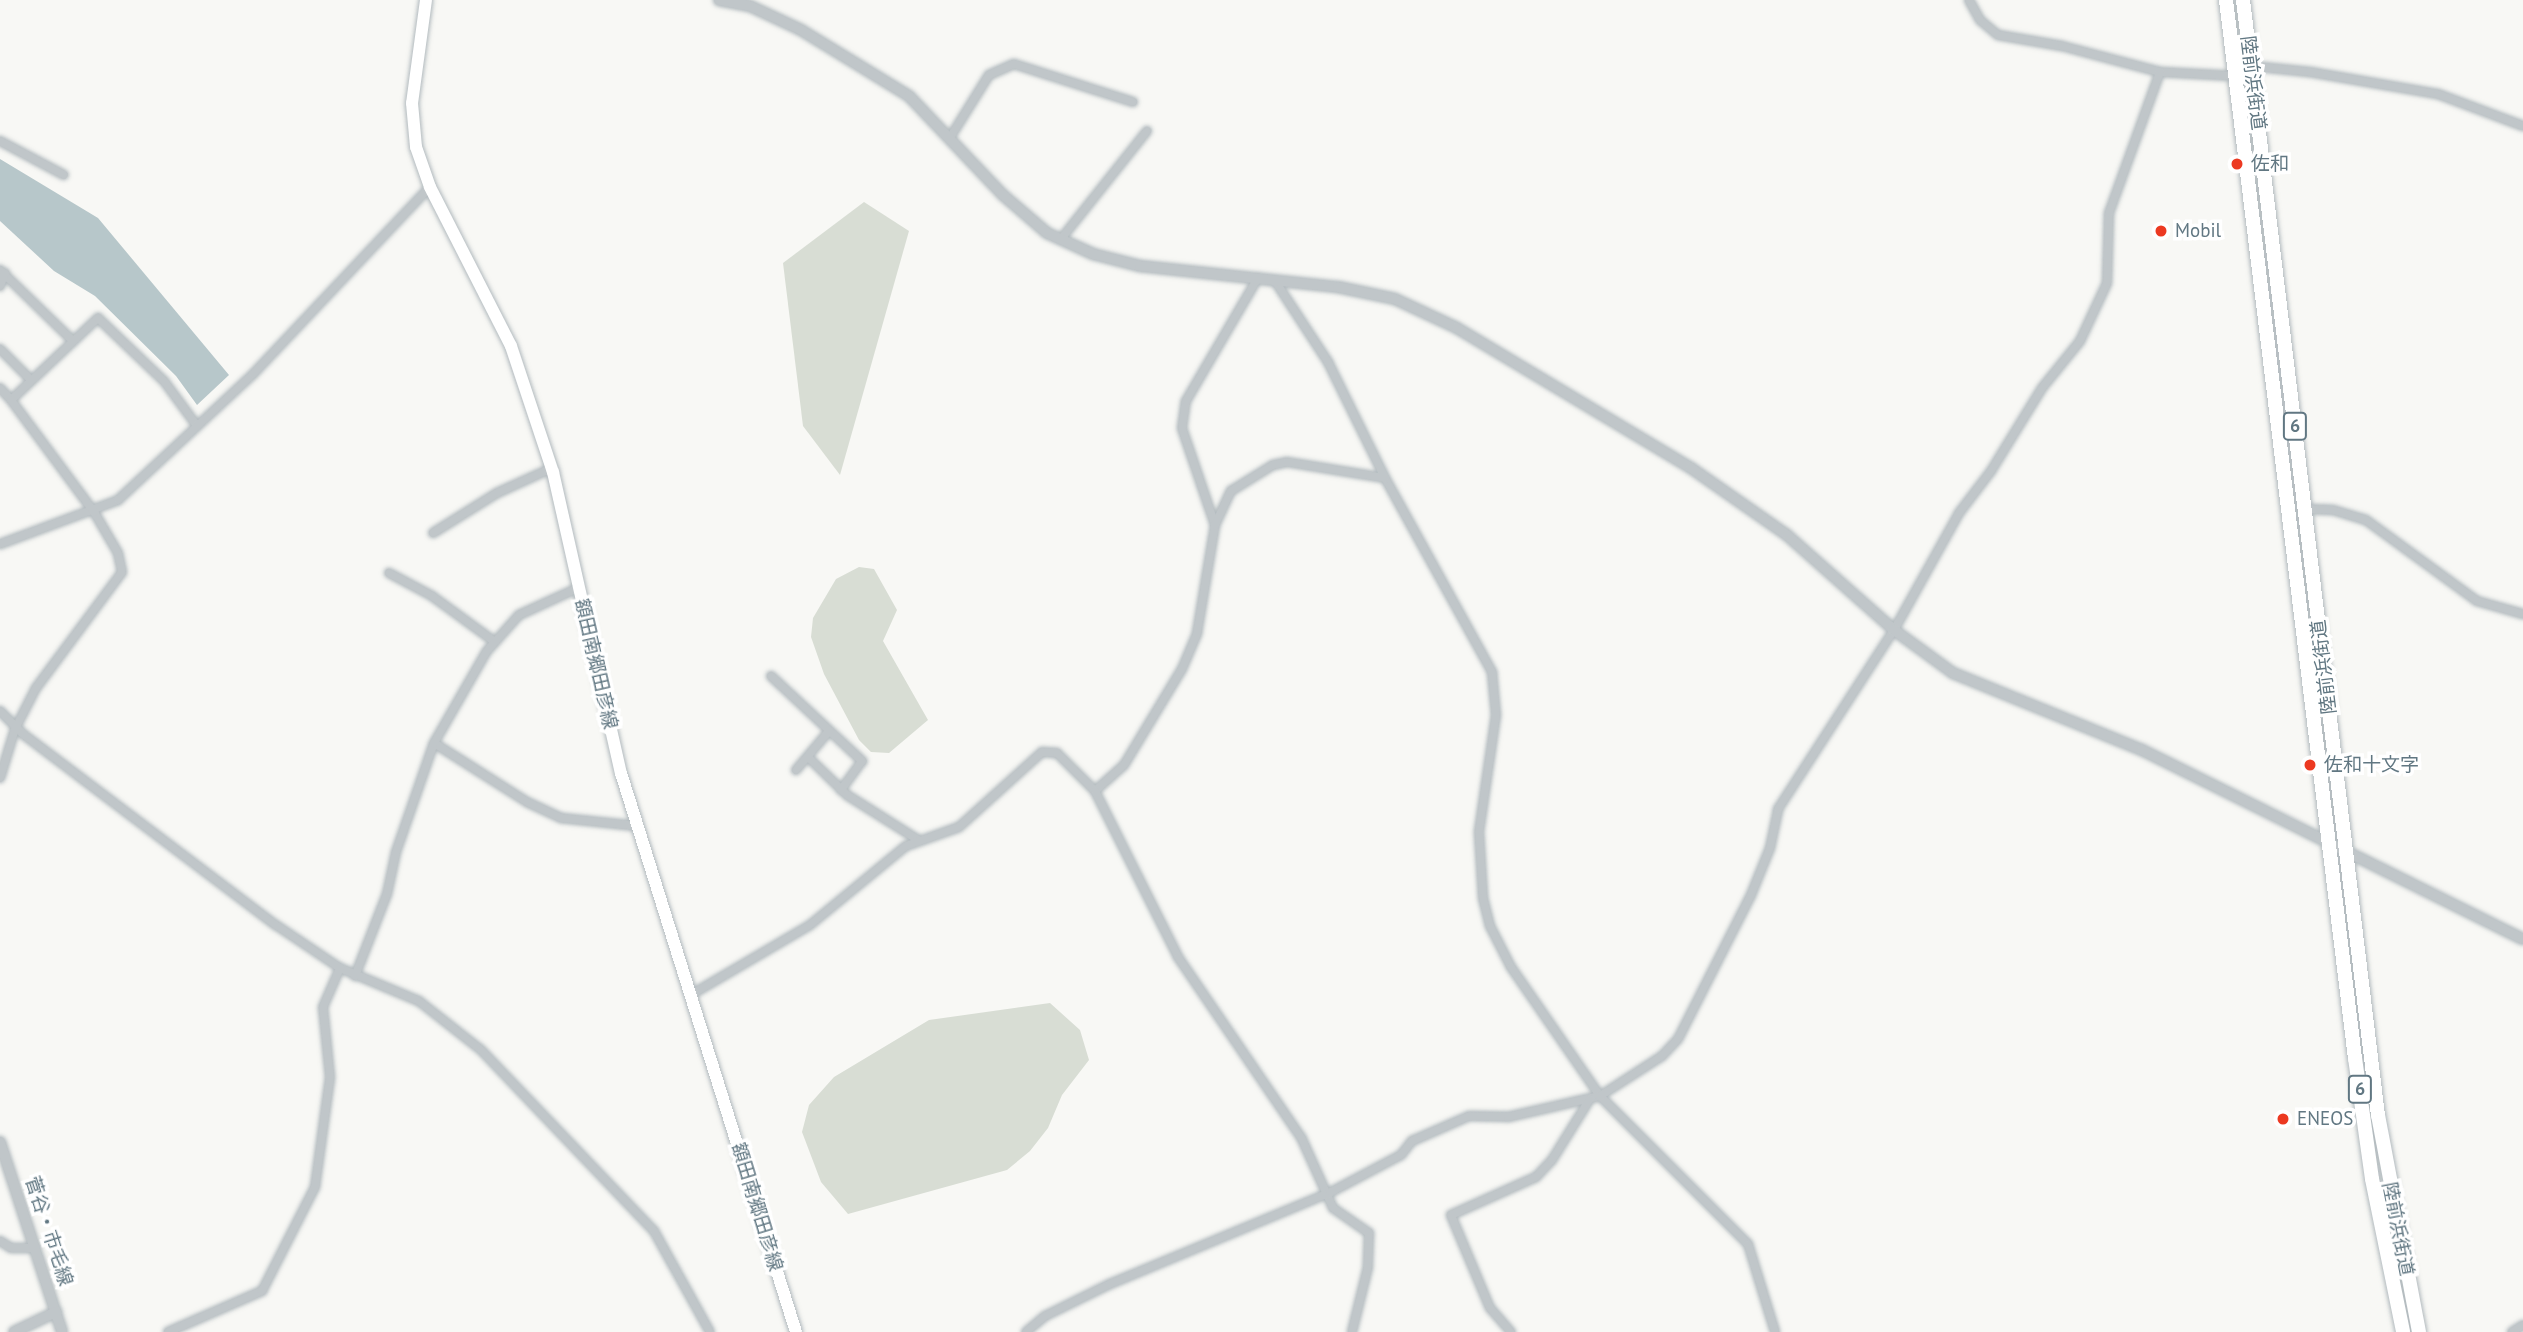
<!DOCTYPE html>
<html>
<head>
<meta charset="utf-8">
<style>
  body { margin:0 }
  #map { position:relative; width:2523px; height:1332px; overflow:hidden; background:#f8f8f5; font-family:"PT Sans","Noto Sans JP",sans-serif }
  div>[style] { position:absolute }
  .green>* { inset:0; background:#d8ddd4 }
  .water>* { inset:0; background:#b7c7ca }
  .roads { filter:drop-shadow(0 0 2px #b2babe) drop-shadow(0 0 2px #b2babe) }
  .minor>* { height:8px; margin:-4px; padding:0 4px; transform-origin:4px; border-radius:4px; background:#c0c6c9 }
  .tertiary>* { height:10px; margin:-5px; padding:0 5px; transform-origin:5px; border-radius:5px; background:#c0c6c9 }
  .secondary>* { height:12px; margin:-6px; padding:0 6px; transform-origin:6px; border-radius:6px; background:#fff }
  .trunk>* { height:14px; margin:-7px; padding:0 7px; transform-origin:7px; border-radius:7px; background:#fff }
  .dots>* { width:19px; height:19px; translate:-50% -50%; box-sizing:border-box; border:4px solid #fff; border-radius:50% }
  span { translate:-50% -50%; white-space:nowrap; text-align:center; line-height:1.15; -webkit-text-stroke:7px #fff; paint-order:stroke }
  .shield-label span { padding:2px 5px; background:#fff; border:2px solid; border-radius:5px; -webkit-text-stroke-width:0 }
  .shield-label { font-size:18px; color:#617782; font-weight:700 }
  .street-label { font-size:19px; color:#617782 }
  .poi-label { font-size:19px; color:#617782 }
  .left { translate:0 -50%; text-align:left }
</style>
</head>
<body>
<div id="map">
  <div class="green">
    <div style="clip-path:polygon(864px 202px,909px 231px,840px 475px,803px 426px,783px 263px)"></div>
    <div style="clip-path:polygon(859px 567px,874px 569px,897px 610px,883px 641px,928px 720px,889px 753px,871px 752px,859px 740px,824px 674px,811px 637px,813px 618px,836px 579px)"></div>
    <div style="clip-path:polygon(1050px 1003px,1080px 1030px,1089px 1060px,1062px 1095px,1048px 1128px,1030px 1151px,1007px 1170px,848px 1214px,821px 1182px,802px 1132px,809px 1105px,834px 1077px,929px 1020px)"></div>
  </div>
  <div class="water">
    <div style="clip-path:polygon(0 159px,98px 218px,229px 375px,197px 405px,176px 376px,95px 296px,54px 271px,0 221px)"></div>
  </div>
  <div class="roads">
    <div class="minor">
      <div style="left:1969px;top:0;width:23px;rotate:61deg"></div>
      <div style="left:1980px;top:20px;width:23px;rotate:40deg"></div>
      <div style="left:1998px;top:35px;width:65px;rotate:9.8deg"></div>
      <div style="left:2062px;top:46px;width:101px;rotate:14.9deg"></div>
      <div style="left:2160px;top:72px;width:75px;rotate:3.1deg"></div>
      <div style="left:2235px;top:76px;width:19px;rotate:-32deg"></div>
      <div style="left:2251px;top:66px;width:59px;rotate:5.8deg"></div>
      <div style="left:2310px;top:72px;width:130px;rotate:9.8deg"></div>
      <div style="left:2438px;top:94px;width:91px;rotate:20.6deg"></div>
      <div style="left:951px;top:136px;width:72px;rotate:-58.1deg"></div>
      <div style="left:989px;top:75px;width:27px;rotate:-24deg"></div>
      <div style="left:1014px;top:64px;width:125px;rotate:17.7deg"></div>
      <div style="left:0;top:141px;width:72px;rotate:28deg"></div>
      <div style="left:1061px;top:239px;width:138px;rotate:-51.5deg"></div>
      <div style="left:0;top:270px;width:102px;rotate:44.2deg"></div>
      <div style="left:1275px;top:281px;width:97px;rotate:56.8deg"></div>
      <div style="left:1328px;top:362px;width:129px;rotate:63.8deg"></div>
      <div style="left:1385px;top:478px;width:222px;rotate:61.1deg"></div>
      <div style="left:1492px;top:672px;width:43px;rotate:84.7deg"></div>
      <div style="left:1496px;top:715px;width:118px;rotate:98.3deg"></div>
      <div style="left:1479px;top:832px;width:66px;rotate:86.5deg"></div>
      <div style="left:1483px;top:898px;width:29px;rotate:76deg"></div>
      <div style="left:1490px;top:926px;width:46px;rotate:62.9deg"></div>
      <div style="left:1511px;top:967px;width:157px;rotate:55.4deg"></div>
      <div style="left:1600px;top:1096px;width:209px;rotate:45deg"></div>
      <div style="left:1748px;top:1244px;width:92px;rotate:72.9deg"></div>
      <div style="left:0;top:286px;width:14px;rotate:-69deg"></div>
      <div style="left:0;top:349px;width:44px;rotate:45deg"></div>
      <div style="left:0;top:388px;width:16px;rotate:47deg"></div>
      <div style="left:11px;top:400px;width:120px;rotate:-43.3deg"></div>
      <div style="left:98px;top:318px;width:91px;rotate:43.7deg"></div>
      <div style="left:164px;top:381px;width:56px;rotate:53.7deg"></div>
      <div style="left:2305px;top:509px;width:28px;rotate:2deg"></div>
      <div style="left:2333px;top:510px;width:34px;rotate:17deg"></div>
      <div style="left:2366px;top:520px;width:137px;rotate:36.1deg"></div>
      <div style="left:2477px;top:601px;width:48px;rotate:15.8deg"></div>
      <div style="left:1215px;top:525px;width:102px;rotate:-108.8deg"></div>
      <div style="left:1182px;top:428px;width:27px;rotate:-82deg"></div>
      <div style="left:1186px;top:401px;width:143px;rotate:-59.7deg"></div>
      <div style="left:433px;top:533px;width:75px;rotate:-32deg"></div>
      <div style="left:497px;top:493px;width:60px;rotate:-24.4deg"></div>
      <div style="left:0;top:544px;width:126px;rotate:-20.4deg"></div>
      <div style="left:118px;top:500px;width:185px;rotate:-43deg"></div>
      <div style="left:253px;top:374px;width:257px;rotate:-46.6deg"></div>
      <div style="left:389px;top:573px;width:49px;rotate:28.1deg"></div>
      <div style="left:432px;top:596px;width:78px;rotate:36.1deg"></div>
      <div style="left:771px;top:676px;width:125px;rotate:43deg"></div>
      <div style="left:862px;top:761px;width:36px;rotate:126deg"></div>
      <div style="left:0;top:711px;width:33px;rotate:45deg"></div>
      <div style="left:23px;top:734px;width:317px;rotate:37.1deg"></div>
      <div style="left:276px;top:925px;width:77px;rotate:33.9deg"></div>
      <div style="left:340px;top:968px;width:86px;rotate:22.7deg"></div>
      <div style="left:419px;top:1001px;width:79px;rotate:38.3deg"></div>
      <div style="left:481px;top:1050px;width:250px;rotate:46.3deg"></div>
      <div style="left:654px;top:1231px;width:115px;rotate:61deg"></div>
      <div style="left:434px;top:743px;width:110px;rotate:32.4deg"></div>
      <div style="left:527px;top:802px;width:38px;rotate:25deg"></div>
      <div style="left:561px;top:818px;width:76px;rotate:6deg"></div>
      <div style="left:808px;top:757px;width:54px;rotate:44.3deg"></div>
      <div style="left:847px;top:795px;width:86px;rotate:32.2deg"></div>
      <div style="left:796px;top:770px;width:51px;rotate:-49.8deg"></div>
      <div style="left:0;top:778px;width:51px;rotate:-73deg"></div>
      <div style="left:15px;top:729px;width:46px;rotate:-62.9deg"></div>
      <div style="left:36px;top:688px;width:144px;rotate:-53.4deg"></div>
      <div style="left:122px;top:572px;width:19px;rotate:-102deg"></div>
      <div style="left:118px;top:553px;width:48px;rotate:-120.3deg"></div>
      <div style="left:94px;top:512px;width:139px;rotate:-126.5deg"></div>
      <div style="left:1095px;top:791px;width:39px;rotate:-42deg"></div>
      <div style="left:1124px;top:765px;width:112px;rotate:-58.9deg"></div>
      <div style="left:1182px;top:669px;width:39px;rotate:-67deg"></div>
      <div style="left:1197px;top:633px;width:109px;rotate:-80.5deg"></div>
      <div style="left:1215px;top:525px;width:38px;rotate:-65deg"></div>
      <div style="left:1231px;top:491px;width:49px;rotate:-31.8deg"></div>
      <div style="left:1273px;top:465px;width:14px;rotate:-12deg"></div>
      <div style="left:1287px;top:462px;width:99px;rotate:9.3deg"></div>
      <div style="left:355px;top:976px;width:88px;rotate:-68.7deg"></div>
      <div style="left:387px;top:894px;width:43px;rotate:-77.9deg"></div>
      <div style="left:396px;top:852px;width:115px;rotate:-70.8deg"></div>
      <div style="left:434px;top:743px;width:106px;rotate:-60.1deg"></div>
      <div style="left:487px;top:651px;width:48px;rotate:-48.4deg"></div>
      <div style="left:519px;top:615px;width:65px;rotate:-24.6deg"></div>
      <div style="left:689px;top:996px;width:140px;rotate:-30.4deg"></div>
      <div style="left:810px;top:925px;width:124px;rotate:-39.5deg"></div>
      <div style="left:906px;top:846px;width:56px;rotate:-19.7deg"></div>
      <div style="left:959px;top:827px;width:112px;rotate:-42.1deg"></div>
      <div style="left:1042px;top:752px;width:15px;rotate:4deg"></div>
      <div style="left:1057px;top:753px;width:54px;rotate:45deg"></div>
      <div style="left:1095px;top:791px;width:186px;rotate:63.4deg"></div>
      <div style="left:1178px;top:957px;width:218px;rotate:55.7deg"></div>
      <div style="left:1301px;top:1137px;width:78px;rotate:65.7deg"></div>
      <div style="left:1333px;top:1208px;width:44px;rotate:34.8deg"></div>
      <div style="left:1369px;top:1233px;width:34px;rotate:92deg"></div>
      <div style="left:1368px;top:1267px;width:67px;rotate:103.8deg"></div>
      <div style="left:0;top:1241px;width:13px;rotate:32deg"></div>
      <div style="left:11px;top:1248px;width:25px"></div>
      <div style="left:168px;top:1332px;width:103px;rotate:-23.6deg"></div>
      <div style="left:262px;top:1291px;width:117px;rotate:-63deg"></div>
      <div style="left:315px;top:1187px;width:111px;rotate:-82.2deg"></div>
      <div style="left:330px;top:1077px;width:70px;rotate:-95.7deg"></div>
      <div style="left:323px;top:1007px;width:43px;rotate:-66.4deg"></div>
      <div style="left:1026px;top:1332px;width:25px;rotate:-40deg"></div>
      <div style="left:1045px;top:1316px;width:72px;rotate:-26.2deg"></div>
      <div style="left:1110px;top:1284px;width:239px;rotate:-22.6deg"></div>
      <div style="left:1331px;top:1192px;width:79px;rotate:-27.9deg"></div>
      <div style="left:1401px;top:1155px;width:18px;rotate:-52deg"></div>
      <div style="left:1412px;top:1141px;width:62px;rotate:-23.7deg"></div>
      <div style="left:1469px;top:1116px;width:39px;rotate:1deg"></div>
      <div style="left:1508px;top:1117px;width:94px;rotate:-12.9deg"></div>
      <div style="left:1600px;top:1096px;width:74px;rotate:-32.8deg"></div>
      <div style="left:1662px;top:1056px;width:23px;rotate:-47deg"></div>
      <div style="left:1678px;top:1039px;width:161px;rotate:-63.1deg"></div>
      <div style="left:1751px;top:895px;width:51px;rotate:-68deg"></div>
      <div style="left:1770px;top:848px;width:40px;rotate:-78deg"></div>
      <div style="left:1778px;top:809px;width:213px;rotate:-57.1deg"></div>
      <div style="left:1894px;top:630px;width:134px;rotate:-60.9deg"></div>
      <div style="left:1959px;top:513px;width:53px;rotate:-52.7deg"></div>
      <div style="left:1991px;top:471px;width:97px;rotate:-58.4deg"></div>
      <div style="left:2042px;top:388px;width:60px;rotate:-51deg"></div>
      <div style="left:2080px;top:341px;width:64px;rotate:-65deg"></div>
      <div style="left:2107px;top:283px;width:70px;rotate:-88.4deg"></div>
      <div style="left:2109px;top:213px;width:150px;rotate:-70.1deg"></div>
      <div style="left:1511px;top:1332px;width:32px;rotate:-131deg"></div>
      <div style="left:1490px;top:1308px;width:101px;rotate:-112.8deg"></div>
      <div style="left:1451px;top:1215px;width:93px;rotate:-24.1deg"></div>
      <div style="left:1536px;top:1177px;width:23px;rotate:-47deg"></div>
      <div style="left:1552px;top:1160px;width:72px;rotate:-58.1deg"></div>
      <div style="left:2512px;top:1332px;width:13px;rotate:-32deg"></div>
    </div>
    <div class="tertiary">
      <div style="left:719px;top:0;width:32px;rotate:11deg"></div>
      <div style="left:750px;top:6px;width:56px;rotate:25.2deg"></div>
      <div style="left:801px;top:30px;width:127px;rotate:31.4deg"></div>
      <div style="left:909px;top:96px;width:137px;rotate:46.5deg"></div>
      <div style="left:1003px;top:195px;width:58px;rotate:40.8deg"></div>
      <div style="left:1047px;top:233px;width:51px;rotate:24.5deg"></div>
      <div style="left:1093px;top:254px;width:49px;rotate:14.3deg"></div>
      <div style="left:1140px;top:266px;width:199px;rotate:6.1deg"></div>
      <div style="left:1338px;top:287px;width:58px;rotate:11.9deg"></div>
      <div style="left:1395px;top:299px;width:68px;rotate:25.1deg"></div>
      <div style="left:1457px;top:328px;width:273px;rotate:30.9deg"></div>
      <div style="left:1691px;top:468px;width:117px;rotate:34.9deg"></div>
      <div style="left:1787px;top:535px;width:143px;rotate:41.6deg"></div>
      <div style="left:1894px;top:630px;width:73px;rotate:36.1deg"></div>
      <div style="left:1953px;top:673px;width:204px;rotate:22.2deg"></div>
      <div style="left:2142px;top:750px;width:425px;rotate:26.4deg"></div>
      <div style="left:0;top:1142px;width:200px;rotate:71.9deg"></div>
      <div style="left:14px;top:1332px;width:47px;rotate:-25.5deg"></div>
    </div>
    <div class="secondary">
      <div style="left:426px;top:0;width:104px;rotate:97.7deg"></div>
      <div style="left:412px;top:103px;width:44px;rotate:84.8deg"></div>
      <div style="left:416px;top:147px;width:42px;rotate:70.7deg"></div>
      <div style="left:430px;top:187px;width:178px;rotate:63deg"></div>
      <div style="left:511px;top:346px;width:133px;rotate:71.6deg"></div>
      <div style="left:553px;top:472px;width:309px;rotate:77.3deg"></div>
      <div style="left:621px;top:773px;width:586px;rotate:72.62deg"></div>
    </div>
    <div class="trunk">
      <div style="left:2226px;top:0;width:1066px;rotate:83.05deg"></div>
      <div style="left:2355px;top:1058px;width:122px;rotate:82deg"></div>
      <div style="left:2372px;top:1179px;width:156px;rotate:78.5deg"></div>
      <div style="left:2243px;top:0;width:1123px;rotate:83.1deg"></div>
      <div style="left:2378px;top:1115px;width:221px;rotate:79.3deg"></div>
    </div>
  </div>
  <div class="dots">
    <div style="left:2237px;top:164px;background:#ec3921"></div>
    <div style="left:2161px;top:231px;background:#ec3921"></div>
    <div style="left:2310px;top:765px;background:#ec3921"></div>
    <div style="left:2283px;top:1119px;background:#ec3921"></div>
  </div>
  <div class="shield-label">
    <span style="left:2295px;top:426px">6</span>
    <span style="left:2360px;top:1089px">6</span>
  </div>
  <div class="street-label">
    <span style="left:2253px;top:83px;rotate:83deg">陸前浜街道</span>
    <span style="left:596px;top:664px;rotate:77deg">額田南郷田彦線</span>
    <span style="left:2324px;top:667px;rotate:-97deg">陸前浜街道</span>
    <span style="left:757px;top:1207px;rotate:73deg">額田南郷田彦線</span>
    <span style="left:2398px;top:1229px;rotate:79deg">陸前浜街道</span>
    <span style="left:49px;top:1231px;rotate:72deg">菅谷・市毛線</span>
  </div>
  <div class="poi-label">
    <span class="left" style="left:2251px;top:164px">佐和</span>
    <span class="left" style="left:2175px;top:231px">Mobil</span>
    <span class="left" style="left:2324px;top:765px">佐和十文字</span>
    <span class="left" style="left:2297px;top:1119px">ENEOS</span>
  </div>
</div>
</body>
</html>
